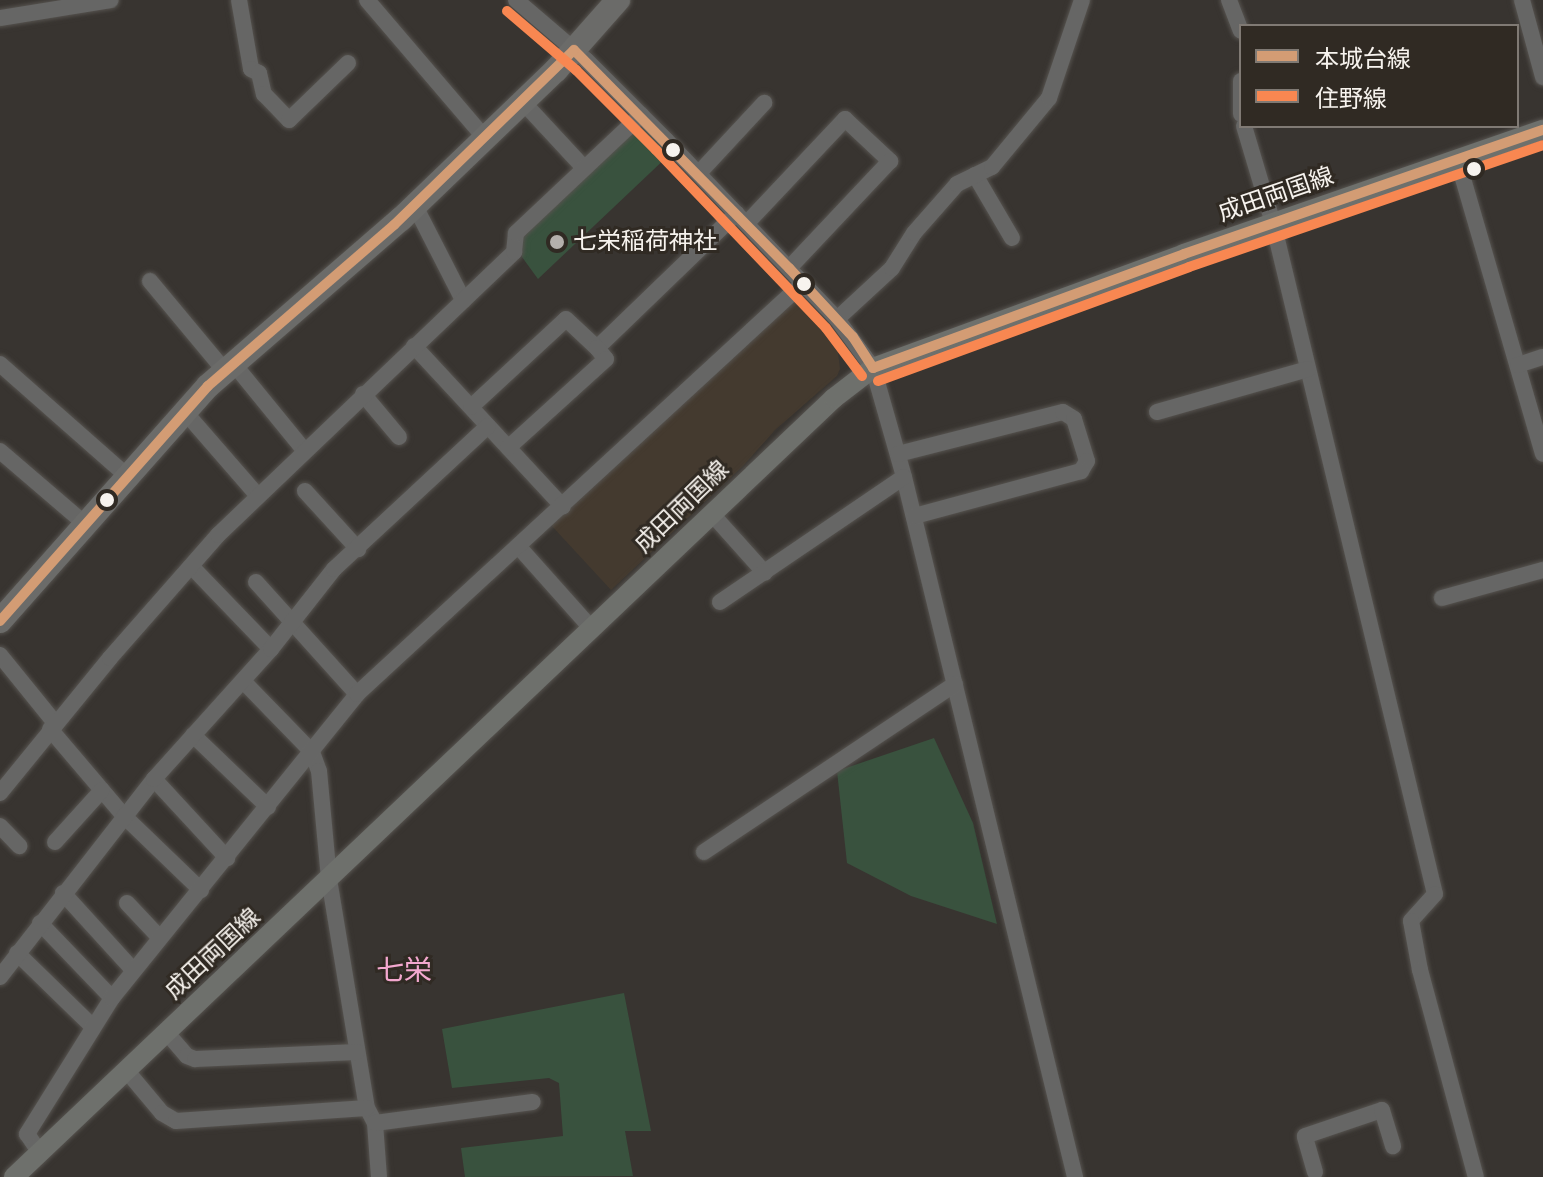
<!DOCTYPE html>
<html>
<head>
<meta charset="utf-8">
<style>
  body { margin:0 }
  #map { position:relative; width:1543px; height:1177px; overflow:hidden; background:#383430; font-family:"Fira Sans Condensed","Noto Sans JP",sans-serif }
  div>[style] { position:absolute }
  .built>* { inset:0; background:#443a2f }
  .green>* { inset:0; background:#39523e }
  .roads { filter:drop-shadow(0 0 2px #56534f) drop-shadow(0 0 2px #56534f) }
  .minor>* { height:16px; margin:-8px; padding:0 8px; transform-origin:8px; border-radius:8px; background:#666665 }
  .major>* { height:20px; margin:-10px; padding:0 10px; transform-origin:10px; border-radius:10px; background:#6e706c }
  .highway>* { height:24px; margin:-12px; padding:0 12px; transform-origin:12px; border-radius:12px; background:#6b6b69 }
  .bus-1>* { height:10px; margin:-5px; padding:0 5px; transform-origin:5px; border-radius:5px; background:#d39c74 }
  .bus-2>* { height:10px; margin:-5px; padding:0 5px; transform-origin:5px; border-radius:5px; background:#f88751 }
  .dots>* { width:22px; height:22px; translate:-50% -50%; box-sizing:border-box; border:4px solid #302a23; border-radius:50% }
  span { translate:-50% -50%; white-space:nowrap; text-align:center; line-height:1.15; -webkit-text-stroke:6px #302a23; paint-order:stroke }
  .street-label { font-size:24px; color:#f7f3ee }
  .poi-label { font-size:24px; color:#f7f3ee }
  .left { translate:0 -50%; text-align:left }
  .quarter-label { font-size:28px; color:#f3a8cf }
  .legend { position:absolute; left:1239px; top:24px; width:280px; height:104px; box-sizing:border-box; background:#302a23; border:2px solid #807a74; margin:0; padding:10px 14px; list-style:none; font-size:24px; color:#f7f3ee }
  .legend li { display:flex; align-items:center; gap:16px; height:40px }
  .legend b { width:40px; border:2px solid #807a74 }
</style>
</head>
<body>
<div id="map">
  <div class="built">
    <div style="clip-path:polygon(797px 298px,837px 344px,840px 369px,837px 376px,775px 430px,743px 466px,611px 590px,550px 524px)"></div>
  </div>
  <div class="green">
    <div style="clip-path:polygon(642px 127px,670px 154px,538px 279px,522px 257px,519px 235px,632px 130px)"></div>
    <div style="clip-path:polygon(934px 738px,973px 823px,997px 924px,911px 896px,847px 863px,837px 771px)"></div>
    <div style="clip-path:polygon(624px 993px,651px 1131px,625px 1131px,633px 1176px,465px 1177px,461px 1148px,563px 1136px,559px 1083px,549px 1078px,452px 1088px,442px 1029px)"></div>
  </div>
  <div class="roads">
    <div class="minor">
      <div style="left:239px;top:0;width:70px;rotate:80.1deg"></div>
      <div style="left:251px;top:69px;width:9px;rotate:27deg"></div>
      <div style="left:259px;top:73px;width:22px;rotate:77deg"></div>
      <div style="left:264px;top:94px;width:36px;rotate:46deg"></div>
      <div style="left:289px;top:120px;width:82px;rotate:-44deg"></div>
      <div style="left:367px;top:0;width:182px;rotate:49.5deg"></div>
      <div style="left:516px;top:0;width:92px;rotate:40.6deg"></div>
      <div style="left:586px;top:60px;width:113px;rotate:45deg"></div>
      <div style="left:666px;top:140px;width:248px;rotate:46.3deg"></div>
      <div style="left:837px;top:319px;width:61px;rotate:53.7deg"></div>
      <div style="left:873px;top:368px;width:113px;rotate:74.1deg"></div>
      <div style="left:904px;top:477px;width:721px;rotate:76.27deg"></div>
      <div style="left:1229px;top:0;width:33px;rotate:69deg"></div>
      <div style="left:1522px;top:0;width:80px;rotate:74.7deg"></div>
      <div style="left:0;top:18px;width:112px;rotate:-9.2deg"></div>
      <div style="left:1241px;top:81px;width:33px;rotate:90deg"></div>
      <div style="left:522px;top:101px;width:91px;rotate:47.2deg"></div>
      <div style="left:1244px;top:126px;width:101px;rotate:73.4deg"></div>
      <div style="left:1273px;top:223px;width:690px;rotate:76.43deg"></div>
      <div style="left:1435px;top:894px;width:36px;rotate:132deg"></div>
      <div style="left:1411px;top:921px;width:50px;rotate:79.6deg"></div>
      <div style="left:1420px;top:970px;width:214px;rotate:74.9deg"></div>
      <div style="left:1457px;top:158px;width:308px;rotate:73.8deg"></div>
      <div style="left:699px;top:173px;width:96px;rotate:-47.1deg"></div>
      <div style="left:975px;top:175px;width:73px;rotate:59.6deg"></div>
      <div style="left:415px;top:206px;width:106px;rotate:62.9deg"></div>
      <div style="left:747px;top:223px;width:143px;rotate:-46.7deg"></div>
      <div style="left:845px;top:119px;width:62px;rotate:43deg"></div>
      <div style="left:890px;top:161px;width:147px;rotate:133.3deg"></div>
      <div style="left:150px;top:281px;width:117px;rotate:50.2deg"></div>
      <div style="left:837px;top:319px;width:75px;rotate:-42.8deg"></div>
      <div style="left:892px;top:268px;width:41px;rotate:-57.8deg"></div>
      <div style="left:914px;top:233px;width:65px;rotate:-48.7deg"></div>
      <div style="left:957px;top:184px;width:39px;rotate:-26deg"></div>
      <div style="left:992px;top:167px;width:89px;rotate:-50.4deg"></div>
      <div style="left:1049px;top:98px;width:103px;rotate:-71.4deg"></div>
      <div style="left:414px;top:346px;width:219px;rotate:47.2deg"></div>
      <div style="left:597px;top:348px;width:194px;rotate:-44deg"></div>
      <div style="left:233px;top:363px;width:112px;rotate:50.8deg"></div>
      <div style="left:0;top:364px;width:169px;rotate:41.4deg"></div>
      <div style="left:1518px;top:365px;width:26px;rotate:-18deg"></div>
      <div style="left:363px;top:394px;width:56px;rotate:50.1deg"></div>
      <div style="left:471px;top:407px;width:129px;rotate:-42.8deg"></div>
      <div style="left:566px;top:319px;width:42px;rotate:43.1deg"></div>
      <div style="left:597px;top:348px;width:14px;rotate:51deg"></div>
      <div style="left:606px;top:359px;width:132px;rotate:137.8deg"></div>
      <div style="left:185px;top:412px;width:111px;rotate:49deg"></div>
      <div style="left:1157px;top:412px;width:157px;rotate:-15.9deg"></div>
      <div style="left:0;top:451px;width:111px;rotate:40.6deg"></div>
      <div style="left:898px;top:454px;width:170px;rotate:-14.3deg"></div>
      <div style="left:1063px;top:412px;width:13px;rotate:32deg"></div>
      <div style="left:1074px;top:419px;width:44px;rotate:72.8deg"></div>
      <div style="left:1087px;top:461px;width:12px;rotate:121deg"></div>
      <div style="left:1081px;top:471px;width:173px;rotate:164.9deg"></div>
      <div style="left:305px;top:491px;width:79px;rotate:47.6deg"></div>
      <div style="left:712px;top:514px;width:79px;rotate:48.1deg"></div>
      <div style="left:518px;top:546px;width:111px;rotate:48.3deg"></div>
      <div style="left:192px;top:567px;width:114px;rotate:46.1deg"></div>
      <div style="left:256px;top:582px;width:151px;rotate:48deg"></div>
      <div style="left:1442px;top:598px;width:105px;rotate:-15.5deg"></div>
      <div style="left:720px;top:602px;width:222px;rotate:-34.2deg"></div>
      <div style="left:0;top:655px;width:87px;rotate:51deg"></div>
      <div style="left:243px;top:681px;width:99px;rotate:45.8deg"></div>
      <div style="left:312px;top:752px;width:20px;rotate:70deg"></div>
      <div style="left:319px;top:771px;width:108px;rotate:84.7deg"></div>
      <div style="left:329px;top:879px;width:232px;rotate:80.6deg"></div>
      <div style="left:367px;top:1108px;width:17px;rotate:62deg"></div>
      <div style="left:375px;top:1123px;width:54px;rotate:85.8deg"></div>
      <div style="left:50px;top:729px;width:114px;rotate:49.6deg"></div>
      <div style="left:124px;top:816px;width:107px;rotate:43.9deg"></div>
      <div style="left:193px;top:735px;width:104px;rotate:43.8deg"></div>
      <div style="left:154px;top:779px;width:108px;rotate:47.3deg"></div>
      <div style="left:0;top:793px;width:174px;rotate:-50.8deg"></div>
      <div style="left:110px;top:658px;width:164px;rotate:-48.7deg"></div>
      <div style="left:218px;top:535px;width:410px;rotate:-43.7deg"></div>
      <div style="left:514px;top:252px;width:19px;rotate:-84deg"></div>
      <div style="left:516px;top:233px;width:172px;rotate:-43.3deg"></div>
      <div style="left:0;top:826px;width:28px;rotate:46deg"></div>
      <div style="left:55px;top:842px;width:70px;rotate:-47.9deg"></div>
      <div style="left:704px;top:852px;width:302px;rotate:-33.8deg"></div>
      <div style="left:63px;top:893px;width:104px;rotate:47.7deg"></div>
      <div style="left:127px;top:903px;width:47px;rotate:46.7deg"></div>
      <div style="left:40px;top:923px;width:104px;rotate:46.2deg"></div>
      <div style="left:17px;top:953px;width:106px;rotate:44.2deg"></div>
      <div style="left:0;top:977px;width:251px;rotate:-52.1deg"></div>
      <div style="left:154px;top:779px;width:175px;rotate:-48deg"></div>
      <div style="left:271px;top:649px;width:102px;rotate:-51.8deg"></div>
      <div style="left:334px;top:569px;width:210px;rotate:-42.9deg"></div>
      <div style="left:167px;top:1033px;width:30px;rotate:49deg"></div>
      <div style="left:187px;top:1056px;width:9px;rotate:21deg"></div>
      <div style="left:195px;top:1059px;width:162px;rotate:-2.5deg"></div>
      <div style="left:126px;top:1070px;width:56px;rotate:50.1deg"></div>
      <div style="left:162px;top:1113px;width:16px;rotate:30deg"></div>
      <div style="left:176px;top:1121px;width:191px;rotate:-3.9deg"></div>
      <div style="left:375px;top:1123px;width:159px;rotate:-7.6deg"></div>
      <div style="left:40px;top:1153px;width:23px;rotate:-124deg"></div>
      <div style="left:27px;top:1134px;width:160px;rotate:-58deg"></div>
      <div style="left:112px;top:998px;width:390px;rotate:-51.1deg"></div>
      <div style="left:357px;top:694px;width:606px;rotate:-42.66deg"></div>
      <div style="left:1315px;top:1172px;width:37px;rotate:-106deg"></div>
      <div style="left:1305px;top:1136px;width:81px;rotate:-18.7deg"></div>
      <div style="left:1382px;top:1110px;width:38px;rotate:73deg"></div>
    </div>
    <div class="major">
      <div style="left:14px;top:1177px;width:1131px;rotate:-43.53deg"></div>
      <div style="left:834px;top:398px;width:49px;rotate:-37.6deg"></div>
      <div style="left:873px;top:368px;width:331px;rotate:-20.1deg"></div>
      <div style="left:1184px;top:254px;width:380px;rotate:-19.1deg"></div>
    </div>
    <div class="highway">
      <div style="left:0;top:621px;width:314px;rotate:-48.5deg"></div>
      <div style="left:208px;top:386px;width:255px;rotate:-40.9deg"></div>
      <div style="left:401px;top:219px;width:215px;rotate:-43.9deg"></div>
      <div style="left:556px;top:70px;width:94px;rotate:-48.5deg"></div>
    </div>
  </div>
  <div class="bus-1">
    <div style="left:574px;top:50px;width:306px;rotate:45.4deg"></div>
    <div style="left:789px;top:268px;width:94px;rotate:47.2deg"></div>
    <div style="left:853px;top:337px;width:37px;rotate:57deg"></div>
    <div style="left:873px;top:368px;width:331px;rotate:-20.1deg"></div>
    <div style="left:1184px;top:254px;width:380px;rotate:-19.1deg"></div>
    <div style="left:0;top:621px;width:314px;rotate:-48.5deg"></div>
    <div style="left:208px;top:386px;width:246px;rotate:-40.9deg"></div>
    <div style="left:394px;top:225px;width:251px;rotate:-44.2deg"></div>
  </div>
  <div class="bus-2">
    <div style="left:507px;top:11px;width:91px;rotate:40.5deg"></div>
    <div style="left:576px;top:70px;width:113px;rotate:45deg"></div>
    <div style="left:656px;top:150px;width:246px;rotate:46.3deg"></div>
    <div style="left:826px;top:328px;width:60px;rotate:53.1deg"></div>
    <div style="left:878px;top:381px;width:331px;rotate:-20.1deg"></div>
    <div style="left:1189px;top:267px;width:374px;rotate:-19deg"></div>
  </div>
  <div class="dots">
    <div style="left:673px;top:150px;background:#f7f3ee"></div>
    <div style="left:1474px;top:169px;background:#f7f3ee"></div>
    <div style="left:557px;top:242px;background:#b4b0ac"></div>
    <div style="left:804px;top:284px;background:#f7f3ee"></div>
    <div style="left:107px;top:500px;background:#f7f3ee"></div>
  </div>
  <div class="street-label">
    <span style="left:1276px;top:195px;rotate:-19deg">成田両国線</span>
    <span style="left:682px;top:507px;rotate:-44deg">成田両国線</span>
    <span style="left:213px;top:954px;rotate:-43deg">成田両国線</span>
  </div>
  <div class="poi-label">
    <span class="left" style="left:573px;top:242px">七栄稲荷神社</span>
  </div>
  <div class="quarter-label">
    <span style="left:404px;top:971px">七栄</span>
  </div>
  <ul class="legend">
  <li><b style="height:10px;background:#d39c74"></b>本城台線</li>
  <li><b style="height:10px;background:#f88751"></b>住野線</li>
  </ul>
</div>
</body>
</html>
